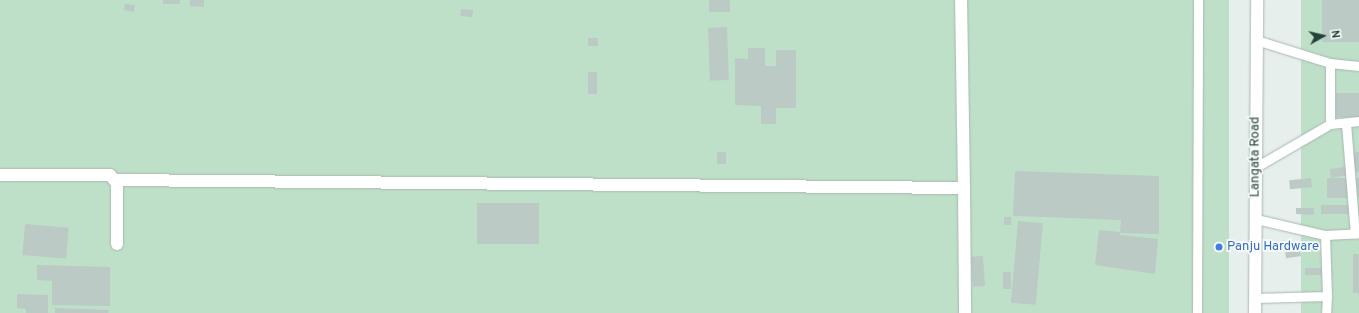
<!DOCTYPE html>
<html>
<head>
<meta charset="utf-8">
<style>
  body { margin:0 }
  #map { position:relative; width:1359px; height:313px; overflow:hidden; background:#e6efeb; font-family:Overpass,sans-serif }
  div>[style] { position:absolute }
  .green>* { inset:0; background:#bfe0c8; transform-origin:0 0 }
  .building>* { inset:0; background:#bbcac4; transform-origin:0 0 }
  .roads { filter:drop-shadow(0 0 1px #a8b8b2) drop-shadow(0 0 1px #a8b8b2) }
  .lane>* { height:9px; margin:-4.5px; padding:0 4.5px; transform-origin:4.5px; border-radius:4.5px; background:#fff }
  .street>* { height:12px; margin:-6px; padding:0 6px; transform-origin:6px; border-radius:6px; background:#fff }
  .secondary>* { height:12px; margin:-6px; padding:0 6px; transform-origin:6px; border-radius:6px; background:#fff }
  .dots>* { width:11px; height:11px; translate:-50% -50%; box-sizing:border-box; border:2px solid #f7fbf9; border-radius:50% }
  span { translate:-50% -50%; white-space:nowrap; text-align:center; line-height:1.15; -webkit-text-stroke:3.5px #f7fbf9; paint-order:stroke }
  .street-label { font-size:13px; color:#24423a }
  .shop-label { font-size:13px; color:#366cbe }
  .left { translate:0 -50%; text-align:left }
  .north { position:absolute; left:1303px; top:16px; width:40px; height:40px; -webkit-text-stroke:3px #f7fbf9; paint-order:stroke; rotate:82deg; font-size:11px; font-weight:700; line-height:16px; text-align:center; color:#24423a }
  .north::after { content:''; display:block; margin:auto; width:14px; height:18px; background:#24423a; clip-path:polygon(50% 0,100% 100%,50% 72%,0 100%) }
</style>
</head>
<body>
<div id="map">
  <div class="green">
    <div style="left:0;top:0;width:1229px;height:313px"></div>
    <div style="left:1301px;top:0;width:58px;height:313px"></div>
  </div>
  <div class="building">
    <div style="left:163px;top:0;width:17px;height:4px"></div>
    <div style="clip-path:polygon(190px 0,204px 0,204px 7px,190px 6px)"></div>
    <div style="left:709px;top:0;width:21px;height:12px"></div>
    <div style="left:1322px;top:0;width:37px;height:42px"></div>
    <div style="clip-path:polygon(125px 4px,135px 5px,134px 12px,124px 10px)"></div>
    <div style="left:461px;top:9px;width:12px;height:7px;rotate:5deg"></div>
    <div style="left:727px;top:27px;width:53px;height:19px;rotate:88deg"></div>
    <div style="left:588px;top:38px;width:10px;height:8px"></div>
    <div style="clip-path:polygon(748px 48px,765px 48px,765px 66px,776px 66px,776px 50px,796px 50px,796px 108px,776px 108px,776px 124px,761px 124px,761px 106px,735px 105px,735px 58px,748px 59px)"></div>
    <div style="left:588px;top:72px;width:9px;height:22px"></div>
    <div style="left:1359px;top:93px;width:24px;height:23px;rotate:90deg"></div>
    <div style="left:717px;top:152px;width:9px;height:12px"></div>
    <div style="clip-path:polygon(1359px 152px,1359px 172px,1352px 173px,1351px 153px)"></div>
    <div style="clip-path:polygon(1345px 167px,1347px 175px,1331px 178px,1330px 169px)"></div>
    <div style="clip-path:polygon(1015px 171px,1159px 176px,1159px 234px,1120px 233px,1121px 220px,1013px 216px)"></div>
    <div style="left:1311px;top:178px;width:9px;height:22px;rotate:84deg"></div>
    <div style="left:1359px;top:178px;width:20px;height:32px;rotate:90deg"></div>
    <div style="left:477px;top:203px;width:62px;height:41px"></div>
    <div style="left:1359px;top:205px;width:9px;height:38px;rotate:90deg"></div>
    <div style="clip-path:polygon(1296px 208px,1314px 208px,1314px 215px,1296px 214px)"></div>
    <div style="left:1004px;top:217px;width:7px;height:8px"></div>
    <div style="left:1018px;top:221px;width:25px;height:82px;rotate:5deg"></div>
    <div style="left:25px;top:224px;width:44px;height:31px;rotate:5deg"></div>
    <div style="clip-path:polygon(1099px 230px,1120px 232px,1120px 235px,1158px 239px,1155px 274px,1095px 265px)"></div>
    <div style="left:1300px;top:250px;width:6px;height:15px;rotate:81deg"></div>
    <div style="left:1353px;top:254px;width:6px;height:39px"></div>
    <div style="left:983px;top:256px;width:30px;height:12px;rotate:86deg"></div>
    <div style="clip-path:polygon(37px 265px,110px 267px,110px 306px,52px 305px,52px 281px,37px 280px)"></div>
    <div style="left:1305px;top:268px;width:18px;height:7px"></div>
    <div style="left:1003px;top:272px;width:8px;height:17px"></div>
    <div style="clip-path:polygon(17px 294px,48px 295px,48px 313px,26px 313px,26px 309px,17px 308px)"></div>
    <div style="clip-path:polygon(55px 308px,109px 310px,108px 313px,55px 313px)"></div>
  </div>
  <div class="roads">
    <div class="lane">
      <div style="left:1330px;top:63px;width:29px;rotate:6deg"></div>
      <div style="left:1346px;top:123px;width:111px;rotate:85.4deg"></div>
      <div style="left:1330px;top:124px;width:29px;rotate:-6deg"></div>
      <div style="left:1256px;top:167px;width:86px;rotate:-30.2deg"></div>
      <div style="left:1330px;top:124px;width:61px;rotate:-90deg"></div>
      <div style="left:1330px;top:63px;width:77px;rotate:-162.7deg"></div>
      <div style="left:1256px;top:219px;width:71px;rotate:13.1deg"></div>
      <div style="left:1325px;top:235px;width:34px;rotate:-3deg"></div>
      <div style="left:1325px;top:235px;width:61px;rotate:88.1deg"></div>
      <div style="left:1255px;top:298px;width:72px;rotate:-1.6deg"></div>
      <div style="left:1327px;top:296px;width:17px;rotate:93deg"></div>
      <div style="left:1197px;top:313px;width:313px;rotate:-89.8deg"></div>
    </div>
    <div class="street">
      <div style="left:0;top:175px;width:110px"></div>
      <div style="left:110px;top:175px;width:11px;rotate:49deg"></div>
      <div style="left:117px;top:183px;width:61px;rotate:90deg"></div>
      <div style="left:115px;top:180px;width:849px;rotate:0.54deg"></div>
      <div style="left:964px;top:188px;width:188px;rotate:-90.9deg"></div>
      <div style="left:964px;top:188px;width:125px;rotate:89.5deg"></div>
    </div>
    <div class="secondary">
      <div style="left:1255px;top:313px;width:313px;rotate:-89.6deg"></div>
    </div>
  </div>
  <div class="dots">
    <div style="left:1219px;top:247px;background:#3f7fe0"></div>
  </div>
  <div class="street-label">
    <span style="left:1256px;top:157px;rotate:-90deg">Langata Road</span>
  </div>
  <div class="shop-label">
    <span class="left" style="left:1227px;top:247px">Panju Hardware</span>
  </div>
  <div class="north">N</div>
</div>
</body>
</html>
